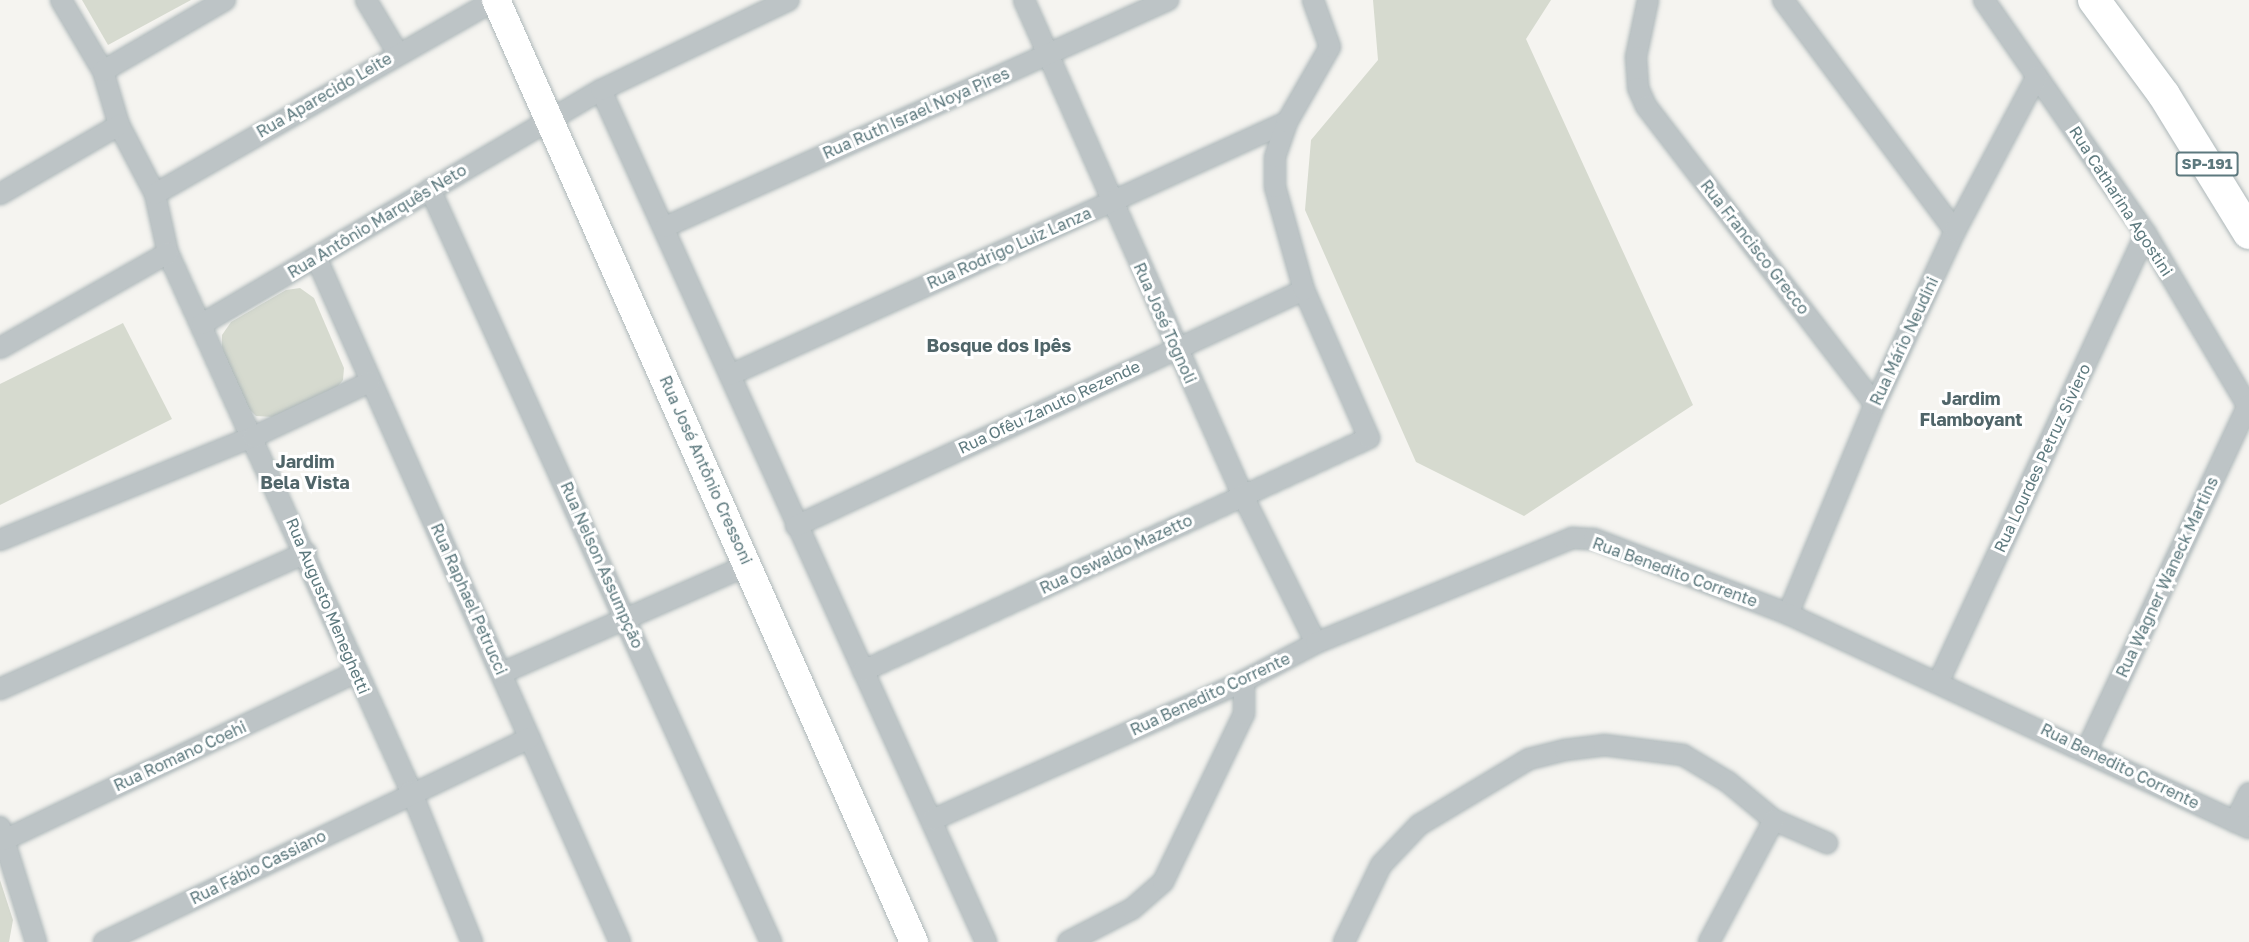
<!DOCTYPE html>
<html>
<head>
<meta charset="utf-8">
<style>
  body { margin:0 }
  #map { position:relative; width:2249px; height:942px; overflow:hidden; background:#f5f4f0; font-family:"Golos Text",sans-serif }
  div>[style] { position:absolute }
  .green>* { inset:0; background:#d6dacf }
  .roads { filter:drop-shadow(0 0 2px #adb7b9) drop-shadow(0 0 2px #adb7b9) }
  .street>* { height:20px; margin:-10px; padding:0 10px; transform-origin:10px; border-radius:10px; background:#bdc4c6 }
  .secondary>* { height:28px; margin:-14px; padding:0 14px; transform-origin:14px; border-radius:14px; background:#fff }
  .primary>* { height:32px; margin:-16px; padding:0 16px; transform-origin:16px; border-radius:16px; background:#fff }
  span { translate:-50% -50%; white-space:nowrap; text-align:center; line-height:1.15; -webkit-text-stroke:6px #fff; paint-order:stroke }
  .shield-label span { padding:2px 4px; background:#fff; border:2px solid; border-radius:4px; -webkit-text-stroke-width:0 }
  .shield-label { font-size:15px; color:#5d797e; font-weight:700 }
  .street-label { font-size:16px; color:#5d797e }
  .neighbourhood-label { font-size:18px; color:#506569; font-weight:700 }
</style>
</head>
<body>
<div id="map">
  <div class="green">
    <div style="clip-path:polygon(82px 0,191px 0,108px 45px)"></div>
    <div style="clip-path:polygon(1373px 0,1551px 0,1526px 39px,1693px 405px,1524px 516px,1416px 462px,1305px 210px,1311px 140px,1378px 60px)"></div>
    <div style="clip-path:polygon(300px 288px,314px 298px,344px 368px,343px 380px,333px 392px,273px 417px,256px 416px,241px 401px,222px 347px,222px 335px,231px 322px,286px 290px)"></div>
    <div style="clip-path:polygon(123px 323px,172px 419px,0 505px,0 384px)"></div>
    <div style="clip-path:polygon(0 880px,13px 920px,9px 942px,0 942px)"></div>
  </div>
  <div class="roads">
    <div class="street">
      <div style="left:61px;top:0;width:82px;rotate:59.4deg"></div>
      <div style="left:103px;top:71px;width:56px;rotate:73.5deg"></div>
      <div style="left:119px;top:125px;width:78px;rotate:62.4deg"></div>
      <div style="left:155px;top:194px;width:60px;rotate:77.6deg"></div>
      <div style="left:168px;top:253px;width:590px;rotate:65.69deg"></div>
      <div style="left:411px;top:791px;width:163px;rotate:68deg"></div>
      <div style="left:366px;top:0;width:61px;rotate:59.2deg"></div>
      <div style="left:1024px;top:0;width:542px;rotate:66.18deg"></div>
      <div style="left:1243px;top:496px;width:164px;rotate:63.6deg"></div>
      <div style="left:1648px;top:0;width:58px;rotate:101.9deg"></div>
      <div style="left:1636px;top:57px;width:31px;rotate:86deg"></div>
      <div style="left:1638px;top:88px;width:20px;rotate:66deg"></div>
      <div style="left:1646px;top:106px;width:376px;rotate:52.5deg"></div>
      <div style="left:1783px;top:0;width:288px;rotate:53.3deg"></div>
      <div style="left:1984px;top:0;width:285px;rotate:55.3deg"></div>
      <div style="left:2146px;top:234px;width:202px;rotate:59.4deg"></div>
      <div style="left:103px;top:71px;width:141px;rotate:-30.2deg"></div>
      <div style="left:601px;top:90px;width:935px;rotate:65.68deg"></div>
      <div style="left:430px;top:189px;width:827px;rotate:65.64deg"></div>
      <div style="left:0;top:194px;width:138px;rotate:-30.1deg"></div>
      <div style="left:155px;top:194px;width:391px;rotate:-29.7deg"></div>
      <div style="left:665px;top:227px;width:552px;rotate:-24.29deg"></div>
      <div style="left:316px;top:257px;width:749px;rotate:66.07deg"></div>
      <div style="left:202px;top:324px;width:463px;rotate:-30.4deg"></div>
      <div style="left:601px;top:90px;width:208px;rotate:-25.6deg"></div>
      <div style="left:0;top:348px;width:193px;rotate:-29.5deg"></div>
      <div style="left:730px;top:375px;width:612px;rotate:-24.43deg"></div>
      <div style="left:796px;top:526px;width:560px;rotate:-24.92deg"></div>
      <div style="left:0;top:540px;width:273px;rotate:-22.2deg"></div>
      <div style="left:253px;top:437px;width:129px;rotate:-25.2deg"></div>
      <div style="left:1788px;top:614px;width:227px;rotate:-67.5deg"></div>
      <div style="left:1875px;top:404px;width:191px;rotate:-65.2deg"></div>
      <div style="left:1955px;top:231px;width:175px;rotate:-62.1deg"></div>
      <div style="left:863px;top:671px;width:557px;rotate:-24.72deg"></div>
      <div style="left:1369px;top:438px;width:162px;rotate:-113.7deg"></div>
      <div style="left:1304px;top:290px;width:107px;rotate:-105.7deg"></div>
      <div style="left:1275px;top:187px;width:30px;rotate:-90deg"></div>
      <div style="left:1275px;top:157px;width:37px;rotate:-71deg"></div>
      <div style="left:1287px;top:122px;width:86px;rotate:-60.2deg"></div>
      <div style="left:1330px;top:47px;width:50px;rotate:-109.9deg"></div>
      <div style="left:502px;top:673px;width:269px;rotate:-23.7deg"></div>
      <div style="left:1939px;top:681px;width:493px;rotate:-65.2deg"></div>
      <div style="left:0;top:689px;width:335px;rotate:-24deg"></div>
      <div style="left:2087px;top:749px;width:379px;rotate:-64.9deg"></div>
      <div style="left:932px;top:820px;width:342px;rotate:-24deg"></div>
      <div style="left:1244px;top:681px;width:81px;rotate:-27.8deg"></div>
      <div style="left:1316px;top:643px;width:277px;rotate:-22.3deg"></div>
      <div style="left:1572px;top:538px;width:22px;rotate:3deg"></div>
      <div style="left:1594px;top:539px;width:208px;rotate:21.1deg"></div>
      <div style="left:1788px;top:614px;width:508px;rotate:24.9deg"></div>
      <div style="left:2235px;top:822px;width:32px;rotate:-64deg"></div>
      <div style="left:0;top:827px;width:121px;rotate:72.6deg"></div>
      <div style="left:4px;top:840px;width:390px;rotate:-25.5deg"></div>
      <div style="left:104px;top:942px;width:472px;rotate:-25.6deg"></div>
      <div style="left:1068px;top:942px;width:72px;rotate:-27.3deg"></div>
      <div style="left:1132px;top:909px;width:41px;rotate:-41.1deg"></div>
      <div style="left:1163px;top:882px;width:187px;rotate:-64.3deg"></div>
      <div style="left:1244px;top:714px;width:33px;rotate:-90deg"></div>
      <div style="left:1344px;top:942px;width:85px;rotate:-64.3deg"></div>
      <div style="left:1381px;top:865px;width:55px;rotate:-46.5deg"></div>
      <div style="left:1419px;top:825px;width:128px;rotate:-31deg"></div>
      <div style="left:1529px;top:759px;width:37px;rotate:-14deg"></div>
      <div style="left:1565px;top:750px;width:39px;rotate:-7deg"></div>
      <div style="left:1604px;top:745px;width:80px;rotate:7.2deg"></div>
      <div style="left:1683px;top:755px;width:52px;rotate:31deg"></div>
      <div style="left:1728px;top:782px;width:60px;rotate:39.6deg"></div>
      <div style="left:1774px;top:820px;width:58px;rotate:23.5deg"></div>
      <div style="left:1709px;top:942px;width:138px;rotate:-62deg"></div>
    </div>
    <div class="secondary">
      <div style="left:496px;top:0;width:1031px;rotate:66.07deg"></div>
    </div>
    <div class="primary">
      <div style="left:2094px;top:0;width:118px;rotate:53.6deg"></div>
      <div style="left:2164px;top:95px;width:162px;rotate:58.4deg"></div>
    </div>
  </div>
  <div class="shield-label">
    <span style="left:2207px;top:164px">SP-191</span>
  </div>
  <div class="street-label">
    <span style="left:324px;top:95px;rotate:-30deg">Rua Aparecido Leite</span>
    <span style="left:916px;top:113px;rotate:-24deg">Rua Ruth Israel Noya Pires</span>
    <span style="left:2121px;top:201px;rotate:57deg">Rua Catharina Agostini</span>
    <span style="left:377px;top:221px;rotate:-31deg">Rua Antônio Marquês Neto</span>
    <span style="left:1755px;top:247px;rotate:52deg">Rua Francisco Grecco</span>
    <span style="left:1009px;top:248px;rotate:-24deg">Rua Rodrigo Luiz Lanza</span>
    <span style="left:1165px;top:323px;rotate:66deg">Rua José Tognoli</span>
    <span style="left:1904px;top:341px;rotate:-65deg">Rua Mário Neudini</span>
    <span style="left:1049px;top:407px;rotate:-25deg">Rua Ofêu Zanuto Rezende</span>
    <span style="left:2042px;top:458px;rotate:-65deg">Rua Lourdes Petruz Siviero</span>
    <span style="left:706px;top:470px;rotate:66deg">Rua José Antônio Cressoni</span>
    <span style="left:1116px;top:554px;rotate:-25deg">Rua Oswaldo Mazetto</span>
    <span style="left:602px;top:565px;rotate:66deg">Rua Nelson Assumpção</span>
    <span style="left:1675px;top:572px;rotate:20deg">Rua Benedito Corrente</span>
    <span style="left:2167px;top:577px;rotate:-65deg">Rua Wagner Waneck Martins</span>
    <span style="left:469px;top:599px;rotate:66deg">Rua Raphael Petrucci</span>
    <span style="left:328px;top:606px;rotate:67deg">Rua Augusto Meneghetti</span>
    <span style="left:1210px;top:694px;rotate:-25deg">Rua Benedito Corrente</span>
    <span style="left:180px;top:756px;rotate:-25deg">Rua Romano Coehi</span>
    <span style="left:2120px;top:766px;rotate:26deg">Rua Benedito Corrente</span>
    <span style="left:258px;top:867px;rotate:-26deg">Rua Fábio Cassiano</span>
  </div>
  <div class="neighbourhood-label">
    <span style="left:999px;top:345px">Bosque dos Ipês</span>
    <span style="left:1971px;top:409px">Jardim<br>Flamboyant</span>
    <span style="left:305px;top:472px">Jardim<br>Bela Vista</span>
  </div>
</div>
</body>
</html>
